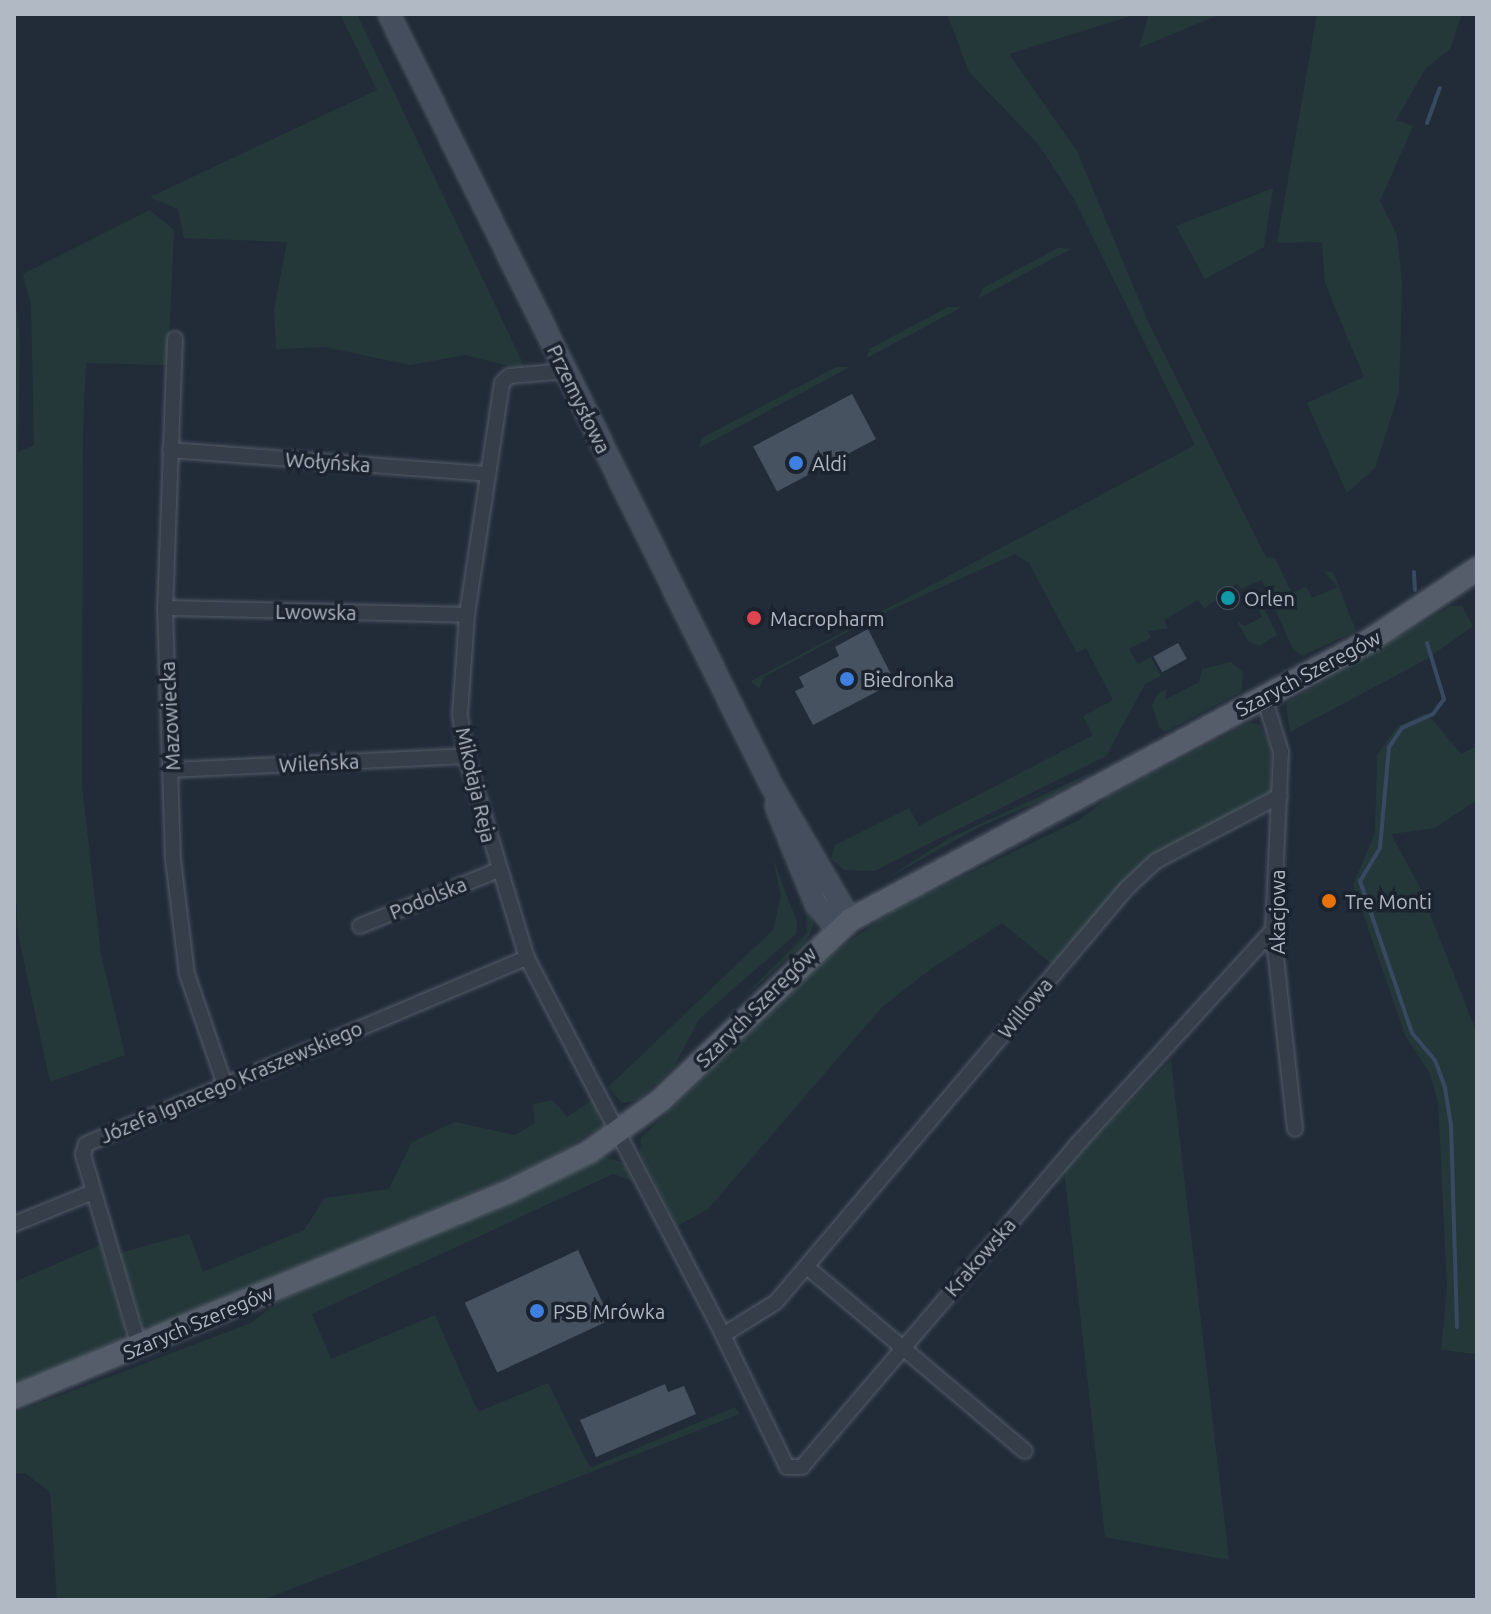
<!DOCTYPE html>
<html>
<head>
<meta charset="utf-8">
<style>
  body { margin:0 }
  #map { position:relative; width:1491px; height:1614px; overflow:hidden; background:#222c39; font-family:Ubuntu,sans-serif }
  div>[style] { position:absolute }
  .green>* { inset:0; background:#24383a }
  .stream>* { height:4px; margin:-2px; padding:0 2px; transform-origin:2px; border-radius:2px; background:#384a62 }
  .building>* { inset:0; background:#465260; transform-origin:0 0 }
  .round { border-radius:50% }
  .roads { filter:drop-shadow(0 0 2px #545c67) drop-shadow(0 0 2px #545c67) }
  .minor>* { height:14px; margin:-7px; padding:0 7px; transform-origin:7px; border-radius:7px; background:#363e49 }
  .secondary>* { height:20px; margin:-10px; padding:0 10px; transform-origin:10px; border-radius:10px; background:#444e5c }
  .primary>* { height:22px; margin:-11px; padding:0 11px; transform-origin:11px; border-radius:11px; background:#545d69 }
  .dots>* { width:22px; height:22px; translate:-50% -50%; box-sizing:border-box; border:4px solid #1b232e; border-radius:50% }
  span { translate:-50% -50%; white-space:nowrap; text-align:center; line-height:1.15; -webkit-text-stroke:7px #1b232e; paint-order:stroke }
  .street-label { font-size:20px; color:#b1b9c5 }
  .poi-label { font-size:20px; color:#b1b9c5 }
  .left { translate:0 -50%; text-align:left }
  .frame { position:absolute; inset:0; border:16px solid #b1b9c5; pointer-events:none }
</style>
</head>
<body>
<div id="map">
  <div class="green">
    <div style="clip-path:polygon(340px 14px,357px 14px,526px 370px,465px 355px,410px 365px,325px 347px,276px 349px,274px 310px,287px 242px,184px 238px,178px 209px,150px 197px,377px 90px)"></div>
    <div style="clip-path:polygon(947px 14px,1137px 14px,1009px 54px,1077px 151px,1149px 324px,1266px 557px,1275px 558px,1292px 593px,1306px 587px,1312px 598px,1338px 587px,1324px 571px,1333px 572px,1356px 631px,1302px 656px,1293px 649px,1262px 580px,1240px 589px,1237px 584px,1204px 609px,1198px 600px,1164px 620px,1168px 628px,1148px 631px,1151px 638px,1129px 649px,1138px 664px,1151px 657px,1161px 676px,1145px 684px,1106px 756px,874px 871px,844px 870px,831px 859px,835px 845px,909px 808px,919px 826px,1093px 735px,1083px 716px,1113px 700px,1086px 648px,1077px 653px,1029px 563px,1015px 554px,873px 618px,764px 677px,759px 689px,751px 681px,1195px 445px,1074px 199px,1039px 145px,969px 72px)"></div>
    <div style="clip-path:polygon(1149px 14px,1221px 14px,1139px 48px)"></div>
    <div style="clip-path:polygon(1317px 14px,1462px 14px,1450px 49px,1426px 68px,1396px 120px,1413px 126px,1380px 201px,1397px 235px,1402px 284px,1399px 392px,1375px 468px,1347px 493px,1307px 403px,1364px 377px,1325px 283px,1322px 242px,1277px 243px)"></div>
    <div style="clip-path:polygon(1273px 188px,1264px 247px,1205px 279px,1176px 226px)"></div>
    <div style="clip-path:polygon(150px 210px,174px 230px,168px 365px,86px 363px,83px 433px,82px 785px,101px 954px,125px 1055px,50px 1082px,18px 934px,14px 862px,14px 284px,20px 341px,18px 452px,34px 445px,31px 305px,23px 274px)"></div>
    <div style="clip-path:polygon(1058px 248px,1071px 249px,979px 298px,983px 288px)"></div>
    <div style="clip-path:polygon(948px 307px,962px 307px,867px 358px,869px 349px)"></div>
    <div style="clip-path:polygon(836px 367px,850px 367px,699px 448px,702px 438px)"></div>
    <div style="clip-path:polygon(1263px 605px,1277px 635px,1259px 646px,1249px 642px,1236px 620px,1245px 626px,1262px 617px,1258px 608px)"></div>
    <div style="clip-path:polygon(1451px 606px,1462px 606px,1473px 626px,1427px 659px,1290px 732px,1286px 703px)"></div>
    <div style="clip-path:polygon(1231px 662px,1243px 672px,1241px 692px,1165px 732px,1159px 727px,1152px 705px,1157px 695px,1166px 689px,1165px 700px,1199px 682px,1202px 669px)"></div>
    <div style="clip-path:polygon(1427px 713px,1461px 754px,1477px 746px,1477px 800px,1435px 828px,1391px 834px,1418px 884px,1477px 1033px,1477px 1354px,1441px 1350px,1447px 1288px,1438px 1101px,1429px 1072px,1406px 1037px,1353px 885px,1375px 833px,1377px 755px,1398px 726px)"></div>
    <div style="clip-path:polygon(1250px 722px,1260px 725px,1271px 747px,1271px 792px,1147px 860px,1052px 964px,1002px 923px,931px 969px,882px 1007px,708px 1209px,677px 1226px,640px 1153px,641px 1138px,836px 951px,894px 910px,1081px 819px,1108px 797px)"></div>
    <div style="clip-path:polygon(1095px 771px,1050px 797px,981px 826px,884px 880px,948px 839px)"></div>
    <div style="clip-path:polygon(773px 859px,797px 922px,796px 934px,699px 1019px,674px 1067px,639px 1100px,622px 1103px,608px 1087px,773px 930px,781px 896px)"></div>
    <div style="clip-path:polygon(805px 899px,814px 924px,806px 942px,740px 1000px,807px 933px)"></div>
    <div style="clip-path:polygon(1171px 1060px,1182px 1159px,1229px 1560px,1105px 1537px,1064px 1169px)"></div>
    <div style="clip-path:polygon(594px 1099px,601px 1127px,540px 1164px,157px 1328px,142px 1324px,120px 1253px,189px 1234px,203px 1272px,304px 1230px,325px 1198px,389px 1189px,412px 1142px,455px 1122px,515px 1135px,535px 1123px,533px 1104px,553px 1100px,567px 1117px)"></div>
    <div style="clip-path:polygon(602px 1156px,624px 1163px,642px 1201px,631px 1180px,613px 1174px,312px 1314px,331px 1359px,435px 1315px,478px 1412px,548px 1383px,590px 1468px,735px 1407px,740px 1414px,263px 1600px,57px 1600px,50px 1492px,25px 1473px,14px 1474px,14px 1413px,251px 1323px,284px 1298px)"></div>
    <div style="clip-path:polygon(100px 1245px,125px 1328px,121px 1339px,14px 1386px,14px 1282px)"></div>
  </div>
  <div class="stream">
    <div style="left:1427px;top:123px;width:37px;rotate:-70deg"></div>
    <div style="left:1414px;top:572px;width:18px;rotate:87deg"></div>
    <div style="left:1427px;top:643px;width:59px;rotate:73.1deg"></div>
    <div style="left:1444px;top:699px;width:19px;rotate:126deg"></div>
    <div style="left:1433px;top:714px;width:34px;rotate:156deg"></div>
    <div style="left:1402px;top:728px;width:23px;rotate:124deg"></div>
    <div style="left:1389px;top:747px;width:101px;rotate:95.1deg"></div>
    <div style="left:1380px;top:848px;width:39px;rotate:121deg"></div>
    <div style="left:1360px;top:881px;width:161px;rotate:71.1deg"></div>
    <div style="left:1412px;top:1033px;width:35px;rotate:50deg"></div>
    <div style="left:1435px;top:1060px;width:30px;rotate:70deg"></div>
    <div style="left:1445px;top:1088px;width:36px;rotate:81deg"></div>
    <div style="left:1451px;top:1124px;width:203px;rotate:88.3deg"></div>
  </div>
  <div class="building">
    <div style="left:852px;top:394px;width:51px;height:112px;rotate:62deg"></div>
    <div class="round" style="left:1216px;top:586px;width:24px;height:24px"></div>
    <div style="clip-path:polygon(868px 629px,895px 682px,813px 725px,795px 691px,804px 687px,799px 677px,839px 656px,835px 647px)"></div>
    <div style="left:1178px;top:643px;width:18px;height:28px;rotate:61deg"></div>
    <div style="left:578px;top:1250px;width:77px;height:125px;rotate:65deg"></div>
    <div style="clip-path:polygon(665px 1384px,668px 1392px,684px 1386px,696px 1414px,596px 1457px,580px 1420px)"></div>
  </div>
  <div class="roads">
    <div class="minor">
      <div style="left:175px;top:339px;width:269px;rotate:92.1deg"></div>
      <div style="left:165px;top:608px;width:251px;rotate:88.2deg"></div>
      <div style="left:173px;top:859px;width:116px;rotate:83.1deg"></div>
      <div style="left:187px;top:974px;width:117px;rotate:71.1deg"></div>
      <div style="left:566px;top:371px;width:57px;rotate:175deg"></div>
      <div style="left:509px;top:376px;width:10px;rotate:135deg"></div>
      <div style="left:502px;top:383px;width:235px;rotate:98.6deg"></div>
      <div style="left:467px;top:615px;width:100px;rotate:94deg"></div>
      <div style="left:460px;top:715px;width:41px;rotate:81.7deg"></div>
      <div style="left:466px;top:756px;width:211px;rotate:73.2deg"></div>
      <div style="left:527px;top:958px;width:425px;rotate:62.5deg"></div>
      <div style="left:170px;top:450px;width:318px;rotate:4.3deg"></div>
      <div style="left:165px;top:608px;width:302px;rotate:1.3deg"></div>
      <div style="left:1264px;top:697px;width:58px;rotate:72.8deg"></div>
      <div style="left:1281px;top:752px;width:178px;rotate:92.6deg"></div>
      <div style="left:1273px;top:930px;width:200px;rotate:83.7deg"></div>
      <div style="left:172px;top:770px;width:294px;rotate:-2.7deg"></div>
      <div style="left:360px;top:926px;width:147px;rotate:-22deg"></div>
      <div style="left:1273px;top:930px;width:285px;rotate:132.4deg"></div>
      <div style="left:1081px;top:1140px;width:430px;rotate:130.5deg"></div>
      <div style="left:802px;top:1467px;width:15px;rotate:180deg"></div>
      <div style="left:787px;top:1467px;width:147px;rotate:-115.9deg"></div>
      <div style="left:723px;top:1335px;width:62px;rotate:-31.9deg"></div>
      <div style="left:776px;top:1302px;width:543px;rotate:-49.71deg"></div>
      <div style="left:1127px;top:888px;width:40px;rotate:-43deg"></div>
      <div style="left:1156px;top:861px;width:140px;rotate:-27.7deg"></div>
      <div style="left:14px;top:1224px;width:85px;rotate:-22.1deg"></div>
      <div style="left:807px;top:1267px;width:285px;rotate:40.2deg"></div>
      <div style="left:139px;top:1346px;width:200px;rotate:-106.3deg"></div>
      <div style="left:83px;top:1154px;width:10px;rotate:-73deg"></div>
      <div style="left:86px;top:1144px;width:479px;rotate:-22.9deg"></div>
    </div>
    <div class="secondary">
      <div style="left:389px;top:14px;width:858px;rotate:63.64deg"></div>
      <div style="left:770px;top:783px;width:159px;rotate:59.7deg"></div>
      <div style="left:776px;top:806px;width:106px;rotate:67.8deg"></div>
      <div style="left:816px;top:904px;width:33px;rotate:49deg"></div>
    </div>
    <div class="primary">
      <div style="left:14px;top:1397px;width:537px;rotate:-22.55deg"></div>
      <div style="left:510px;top:1191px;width:88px;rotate:-26.3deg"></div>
      <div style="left:589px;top:1152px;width:89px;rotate:-35.8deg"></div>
      <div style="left:661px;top:1100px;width:261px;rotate:-43.6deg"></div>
      <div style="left:850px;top:920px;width:589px;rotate:-28.26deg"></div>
      <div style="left:1369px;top:641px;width:130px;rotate:-33.7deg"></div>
    </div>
  </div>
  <div class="dots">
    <div style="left:796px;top:463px;background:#3f7fe0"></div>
    <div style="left:1228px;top:598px;background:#0f9aa8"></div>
    <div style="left:754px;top:618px;background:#e0444e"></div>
    <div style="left:847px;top:679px;background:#3f7fe0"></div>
    <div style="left:1329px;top:901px;background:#e8710a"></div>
    <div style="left:537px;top:1311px;background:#3f7fe0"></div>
  </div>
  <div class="street-label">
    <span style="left:579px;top:399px;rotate:64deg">Przemysłowa</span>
    <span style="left:328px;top:462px;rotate:4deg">Wołyńska</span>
    <span style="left:316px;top:612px;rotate:1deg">Lwowska</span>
    <span style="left:1308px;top:673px;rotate:-28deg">Szarych Szeregów</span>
    <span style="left:170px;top:716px;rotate:-93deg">Mazowiecka</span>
    <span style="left:319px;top:763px;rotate:-3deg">Wileńska</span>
    <span style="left:476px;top:785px;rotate:77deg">Mikołaja Reja</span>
    <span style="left:428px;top:898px;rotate:-22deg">Podolska</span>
    <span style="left:1277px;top:912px;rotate:-90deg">Akacjowa</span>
    <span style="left:756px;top:1007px;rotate:-45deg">Szarych Szeregów</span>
    <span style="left:1025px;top:1008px;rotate:-50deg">Willowa</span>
    <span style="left:231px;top:1082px;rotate:-23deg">Józefa Ignacego Kraszewskiego</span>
    <span style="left:980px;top:1257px;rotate:-49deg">Krakowska</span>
    <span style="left:198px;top:1322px;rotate:-23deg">Szarych Szeregów</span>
  </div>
  <div class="poi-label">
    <span class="left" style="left:812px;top:463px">Aldi</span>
    <span class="left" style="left:1244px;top:598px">Orlen</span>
    <span class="left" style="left:770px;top:618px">Macropharm</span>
    <span class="left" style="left:863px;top:679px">Biedronka</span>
    <span class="left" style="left:1345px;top:901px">Tre Monti</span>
    <span class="left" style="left:553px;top:1311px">PSB Mrówka</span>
  </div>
  <div class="frame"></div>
</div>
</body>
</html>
